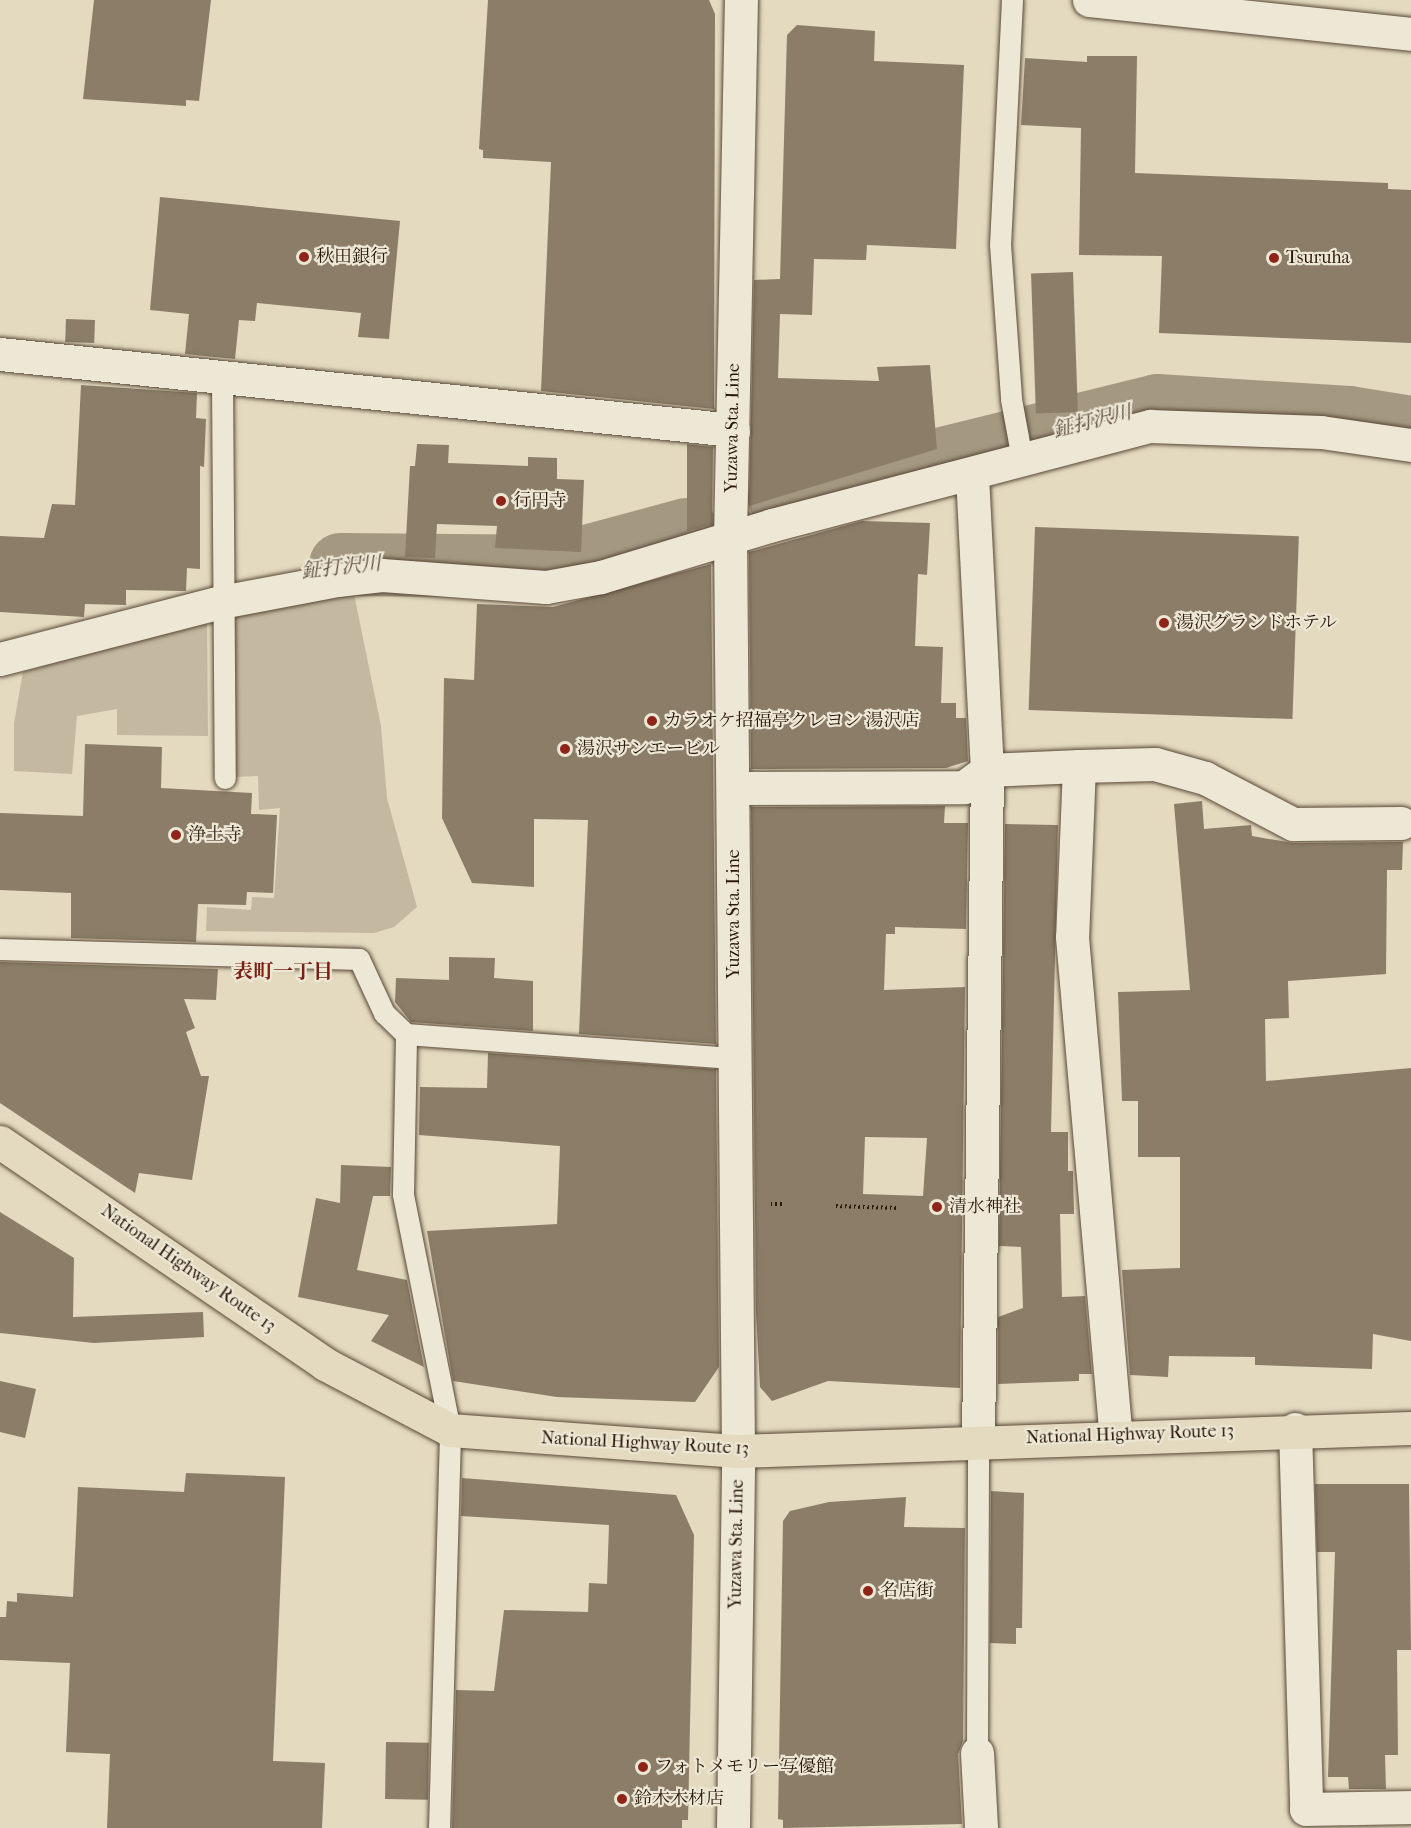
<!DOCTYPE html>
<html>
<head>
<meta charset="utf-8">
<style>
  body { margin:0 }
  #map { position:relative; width:1411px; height:1828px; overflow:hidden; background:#e3dabf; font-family:"IM FELL French Canon","Noto Serif JP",serif }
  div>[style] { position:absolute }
  .green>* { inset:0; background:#c4b9a0 }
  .river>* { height:63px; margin:-31.5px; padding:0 31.5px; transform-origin:31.5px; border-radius:31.5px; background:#a49881 }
  .building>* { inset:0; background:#8b7d68; transform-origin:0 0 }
  .path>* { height:4px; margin-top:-2px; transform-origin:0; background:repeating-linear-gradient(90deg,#2b1809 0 1.5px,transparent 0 4.5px) }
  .roads { filter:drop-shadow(0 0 2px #594836) drop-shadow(0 0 2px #594836) }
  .lane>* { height:21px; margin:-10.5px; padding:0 10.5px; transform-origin:10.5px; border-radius:10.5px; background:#ede7d5 }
  .street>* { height:33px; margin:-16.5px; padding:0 16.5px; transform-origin:16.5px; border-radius:16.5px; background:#ede7d5 }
  .secondary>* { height:33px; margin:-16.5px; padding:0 16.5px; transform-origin:16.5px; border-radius:16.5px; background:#ede7d5 }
  .highway>* { height:33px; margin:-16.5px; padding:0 16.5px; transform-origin:16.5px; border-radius:16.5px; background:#e3dabf }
  .dots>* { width:16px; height:16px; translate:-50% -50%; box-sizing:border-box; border:3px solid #ede7d5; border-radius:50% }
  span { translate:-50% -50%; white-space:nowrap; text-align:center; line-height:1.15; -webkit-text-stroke:4.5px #ede7d5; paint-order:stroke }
  .poi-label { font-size:18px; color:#2b1809 }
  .left { translate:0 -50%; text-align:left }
  .street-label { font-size:18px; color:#2b1809 }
  .water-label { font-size:20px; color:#5b4b39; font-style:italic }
  .neighbourhood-label { font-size:20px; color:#7a1f14; font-weight:700 }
</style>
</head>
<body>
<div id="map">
  <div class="green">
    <div style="clip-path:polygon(354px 594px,381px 726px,387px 798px,417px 907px,394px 927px,374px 933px,206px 931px,207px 907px,251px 910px,252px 897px,274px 898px,280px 808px,259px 810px,258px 776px,234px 777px,228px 616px,261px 605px)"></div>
    <div style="clip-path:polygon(207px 619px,208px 736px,117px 735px,117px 709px,77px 716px,72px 774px,14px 771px,14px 723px,23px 672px)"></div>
  </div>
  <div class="river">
    <div style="left:779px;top:498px;width:389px;rotate:-13.8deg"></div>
    <div style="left:1157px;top:405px;width:192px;rotate:3.6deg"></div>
    <div style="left:1349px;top:417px;width:63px;rotate:9.2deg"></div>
    <div style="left:340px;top:564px;width:209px;rotate:0.5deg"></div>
    <div style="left:549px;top:566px;width:142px;rotate:-15.1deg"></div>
  </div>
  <div class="building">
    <div style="clip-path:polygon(94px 0,211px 0,199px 101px,186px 100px,186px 106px,83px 99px)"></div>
    <div style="clip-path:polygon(488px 0,709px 0,715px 14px,714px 409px,541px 391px,551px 162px,483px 158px,483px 150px,479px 149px)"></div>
    <div style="clip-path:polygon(797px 25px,875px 31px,874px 61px,964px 65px,956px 249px,867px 245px,866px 260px,814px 259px,812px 315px,780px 314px,778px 378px,879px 381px,877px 367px,930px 365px,937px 449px,749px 506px,754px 280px,780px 279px,787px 35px)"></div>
    <div style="clip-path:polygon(1087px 56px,1137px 56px,1135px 173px,1388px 183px,1388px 189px,1411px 190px,1411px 343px,1159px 333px,1162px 256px,1079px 255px,1081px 128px,1021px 125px,1025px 58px,1087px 62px)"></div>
    <div style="clip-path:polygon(160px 197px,400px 221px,389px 339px,358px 337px,361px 313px,257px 303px,255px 321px,239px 320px,235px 359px,185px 354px,189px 314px,150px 310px)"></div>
    <div style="left:1073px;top:272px;width:140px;height:42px;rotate:88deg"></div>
    <div style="left:66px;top:319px;width:29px;height:23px;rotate:2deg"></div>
    <div style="clip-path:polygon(81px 385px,197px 393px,196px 418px,206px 419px,204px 467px,200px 466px,200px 569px,187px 568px,186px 591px,126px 590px,126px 605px,85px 604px,84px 617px,0 612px,0 536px,44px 538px,52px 504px,75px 505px)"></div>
    <div style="clip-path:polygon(417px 444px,449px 445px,448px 463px,528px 466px,528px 457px,557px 458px,557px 479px,584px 480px,581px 552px,495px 548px,497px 526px,437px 524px,435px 558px,405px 557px,410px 466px,415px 466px)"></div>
    <div style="clip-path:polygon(687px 444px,713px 447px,712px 524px,687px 531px)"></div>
    <div style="clip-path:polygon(862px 521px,930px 523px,927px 575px,918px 574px,915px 646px,943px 647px,941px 703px,956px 703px,956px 718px,966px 718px,968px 761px,946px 768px,751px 769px,749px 552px)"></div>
    <div style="left:1035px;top:527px;width:264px;height:183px;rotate:2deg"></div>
    <div style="clip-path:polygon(711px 564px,716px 1044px,579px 1034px,588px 820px,534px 819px,534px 887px,472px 883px,442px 818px,444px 678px,474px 680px,477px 604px,553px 607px)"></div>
    <div style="clip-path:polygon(85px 744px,162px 747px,161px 788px,252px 793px,251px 814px,277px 815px,273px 893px,247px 892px,246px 905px,198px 904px,196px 942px,71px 938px,71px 893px,0 890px,0 813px,83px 816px)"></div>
    <div style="clip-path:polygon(1202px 801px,1204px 829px,1251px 825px,1252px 836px,1293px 843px,1403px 842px,1402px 870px,1387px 870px,1386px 974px,1288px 981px,1289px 1018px,1265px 1019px,1266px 1081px,1411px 1068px,1411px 1341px,1373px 1334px,1372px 1369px,1255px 1365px,1255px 1357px,1169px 1356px,1168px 1377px,1130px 1375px,1122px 1270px,1180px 1268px,1180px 1157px,1138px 1157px,1138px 1101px,1122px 1101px,1118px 992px,1190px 990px,1174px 804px)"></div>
    <div style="clip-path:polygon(evenodd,945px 806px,944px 823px,968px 823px,966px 929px,895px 927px,895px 934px,886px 934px,884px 990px,965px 987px,960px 1388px,828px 1381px,772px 1401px,760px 1387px,756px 1312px,751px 807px,945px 806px,865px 1137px,927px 1138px,923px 1196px,863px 1194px,865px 1137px)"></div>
    <div style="clip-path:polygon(1005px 824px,1058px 825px,1051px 1132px,1068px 1132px,1068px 1171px,1073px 1171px,1074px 1214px,1060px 1214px,1062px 1297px,1085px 1296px,1092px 1374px,1079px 1374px,1079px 1381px,998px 1384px,998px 1317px,1023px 1308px,1021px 1247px,999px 1246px)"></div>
    <div style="clip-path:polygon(449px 957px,495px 958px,494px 978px,533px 981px,533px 1031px,411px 1022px,395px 1002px,396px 978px,449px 980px)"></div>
    <div style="clip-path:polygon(0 962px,218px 969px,216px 1000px,184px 999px,195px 1028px,186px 1032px,201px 1076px,209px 1076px,192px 1180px,139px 1173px,135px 1193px,0 1103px)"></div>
    <div style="clip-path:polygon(488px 1053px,716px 1069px,719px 1367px,695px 1402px,557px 1397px,453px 1381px,427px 1231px,557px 1224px,560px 1146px,419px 1135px,420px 1087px,487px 1088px)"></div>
    <div style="clip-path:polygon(341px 1165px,391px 1167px,390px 1196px,373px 1196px,357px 1270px,407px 1280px,424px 1367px,371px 1341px,389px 1315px,298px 1297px,316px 1198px,340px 1203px)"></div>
    <div style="clip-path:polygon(0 1212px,74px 1258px,73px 1317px,203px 1312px,204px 1337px,94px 1343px,0 1333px)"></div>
    <div style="clip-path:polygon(0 1381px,36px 1389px,25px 1438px,0 1432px)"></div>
    <div style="clip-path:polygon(186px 1473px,285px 1477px,273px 1761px,325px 1763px,322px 1828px,107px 1828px,110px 1754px,66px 1752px,70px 1663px,0 1660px,0 1617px,6px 1617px,7px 1601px,17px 1602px,17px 1593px,73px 1597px,78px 1487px,184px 1492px)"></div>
    <div style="clip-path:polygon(462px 1478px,676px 1495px,694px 1535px,688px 1820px,682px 1820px,682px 1828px,452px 1828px,456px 1690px,494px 1691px,504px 1610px,588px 1612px,589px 1583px,607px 1584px,609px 1525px,461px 1516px)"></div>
    <div style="clip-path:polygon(1315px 1484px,1409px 1484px,1411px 1650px,1397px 1650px,1398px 1755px,1385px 1755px,1386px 1789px,1349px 1789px,1348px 1777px,1328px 1777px,1335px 1552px,1317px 1552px)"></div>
    <div style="clip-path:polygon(991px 1491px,1024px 1493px,1022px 1628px,1016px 1628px,1016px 1644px,990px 1643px)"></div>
    <div style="clip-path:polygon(906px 1497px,904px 1527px,965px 1528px,963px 1741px,958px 1754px,962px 1824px,783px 1828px,783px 1820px,778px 1819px,783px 1521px,790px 1511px,829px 1502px)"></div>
    <div style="left:386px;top:1742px;width:43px;height:57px;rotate:1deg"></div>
  </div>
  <div class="path">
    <div style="left:771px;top:1204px;width:11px"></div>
    <div style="left:836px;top:1206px;width:61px;rotate:1.9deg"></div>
  </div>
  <div class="roads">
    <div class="lane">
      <div style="left:1012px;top:0;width:244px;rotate:92.8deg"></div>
      <div style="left:1000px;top:244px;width:155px;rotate:85.9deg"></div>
      <div style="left:1011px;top:399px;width:61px;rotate:79.6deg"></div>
      <div style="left:222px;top:379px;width:399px;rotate:89.6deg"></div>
      <div style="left:0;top:949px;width:359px;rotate:1.6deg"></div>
      <div style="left:359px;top:959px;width:60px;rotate:65.2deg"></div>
      <div style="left:384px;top:1013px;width:30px;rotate:44deg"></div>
      <div style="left:977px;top:1753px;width:313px;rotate:-89.8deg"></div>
      <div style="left:439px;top:1828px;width:398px;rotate:-88.4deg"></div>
      <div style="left:450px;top:1430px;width:241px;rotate:-101.3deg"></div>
      <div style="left:403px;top:1194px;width:160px;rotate:-88.9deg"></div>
      <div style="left:406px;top:1034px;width:330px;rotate:4.2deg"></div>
    </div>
    <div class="street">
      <div style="left:0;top:354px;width:737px;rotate:5.92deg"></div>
      <div style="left:972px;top:475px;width:295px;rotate:87.1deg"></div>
      <div style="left:987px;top:770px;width:92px;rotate:-2.5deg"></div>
      <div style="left:1079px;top:766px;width:171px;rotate:92.3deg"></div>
      <div style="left:1072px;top:937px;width:500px;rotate:85deg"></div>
      <div style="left:0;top:659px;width:228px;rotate:-14.5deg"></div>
      <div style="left:221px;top:602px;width:118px;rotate:-10.7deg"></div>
      <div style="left:337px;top:580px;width:45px;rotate:-6.3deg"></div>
      <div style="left:382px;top:575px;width:164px;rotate:4.2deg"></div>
      <div style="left:546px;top:587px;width:56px;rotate:-10.3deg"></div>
      <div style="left:601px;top:577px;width:179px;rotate:-16.9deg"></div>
      <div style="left:772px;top:525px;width:391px;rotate:-14.7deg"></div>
      <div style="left:1150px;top:426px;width:171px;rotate:2deg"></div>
      <div style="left:1321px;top:432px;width:91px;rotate:8.2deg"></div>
      <div style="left:1079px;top:766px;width:76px;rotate:-1.5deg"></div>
      <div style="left:1155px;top:764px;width:52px;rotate:15.6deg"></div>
      <div style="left:1205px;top:778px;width:99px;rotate:27.6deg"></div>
      <div style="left:1293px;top:824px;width:108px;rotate:-0.5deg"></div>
      <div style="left:733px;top:788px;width:231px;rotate:-0.2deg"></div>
      <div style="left:964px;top:787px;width:29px;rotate:-36deg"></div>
      <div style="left:1295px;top:1429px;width:380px;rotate:88.3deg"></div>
      <div style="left:1306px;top:1809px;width:105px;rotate:-1.1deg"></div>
      <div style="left:978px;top:1440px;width:670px;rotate:-89.23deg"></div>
      <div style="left:977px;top:1753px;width:75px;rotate:86.9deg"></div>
    </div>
    <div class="secondary">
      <div style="left:1089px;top:0;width:324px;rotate:6deg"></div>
      <div style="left:733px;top:1828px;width:377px;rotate:-89.2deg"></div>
      <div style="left:738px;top:1451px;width:914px;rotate:-90.5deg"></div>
      <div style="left:730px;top:537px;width:537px;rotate:-88.83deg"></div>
    </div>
    <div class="highway">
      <div style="left:0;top:1142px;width:394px;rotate:34.3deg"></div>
      <div style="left:325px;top:1364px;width:141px;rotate:27.8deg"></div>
      <div style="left:450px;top:1430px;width:289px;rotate:4.2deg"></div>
      <div style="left:738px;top:1451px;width:673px;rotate:-1.96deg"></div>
    </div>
  </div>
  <div class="dots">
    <div style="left:304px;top:257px;background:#8f2418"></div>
    <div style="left:1274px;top:258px;background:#8f2418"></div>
    <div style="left:501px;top:501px;background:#8f2418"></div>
    <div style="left:1164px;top:623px;background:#8f2418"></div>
    <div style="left:652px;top:721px;background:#8f2418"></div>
    <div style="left:565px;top:749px;background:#8f2418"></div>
    <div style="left:176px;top:835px;background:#8f2418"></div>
    <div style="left:937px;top:1207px;background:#8f2418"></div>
    <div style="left:868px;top:1591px;background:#8f2418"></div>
    <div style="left:643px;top:1767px;background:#8f2418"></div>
    <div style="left:622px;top:1799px;background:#8f2418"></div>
  </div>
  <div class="poi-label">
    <span class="left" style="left:316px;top:257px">秋田銀行</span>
    <span class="left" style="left:1286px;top:258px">Tsuruha</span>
    <span class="left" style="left:513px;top:501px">行円寺</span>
    <span class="left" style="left:1176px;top:623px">湯沢グランドホテル</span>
    <span class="left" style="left:664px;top:721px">カラオケ招福亭クレヨン 湯沢店</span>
    <span class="left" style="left:577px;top:749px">湯沢サンエービル</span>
    <span class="left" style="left:188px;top:835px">浄土寺</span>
    <span class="left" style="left:949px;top:1207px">清水神社</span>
    <span class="left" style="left:880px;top:1591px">名店街</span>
    <span class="left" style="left:655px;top:1767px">フォトメモリー写優館</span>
    <span class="left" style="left:634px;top:1799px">鈴木木材店</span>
  </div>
  <div class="street-label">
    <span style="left:733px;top:428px;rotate:-89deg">Yuzawa Sta. Line</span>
    <span style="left:734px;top:914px;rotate:-90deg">Yuzawa Sta. Line</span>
    <span style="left:188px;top:1269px;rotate:35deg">National Highway Route 13</span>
    <span style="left:1130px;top:1435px;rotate:-2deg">National Highway Route 13</span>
    <span style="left:645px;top:1444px;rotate:3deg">National Highway Route 13</span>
    <span style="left:737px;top:1544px;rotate:-89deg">Yuzawa Sta. Line</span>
  </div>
  <div class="water-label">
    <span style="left:1092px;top:421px;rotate:-14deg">鉦打沢川</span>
    <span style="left:341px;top:567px;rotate:-6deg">鉦打沢川</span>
  </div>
  <div class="neighbourhood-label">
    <span style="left:283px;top:971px">表町一丁目</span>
  </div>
</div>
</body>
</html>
